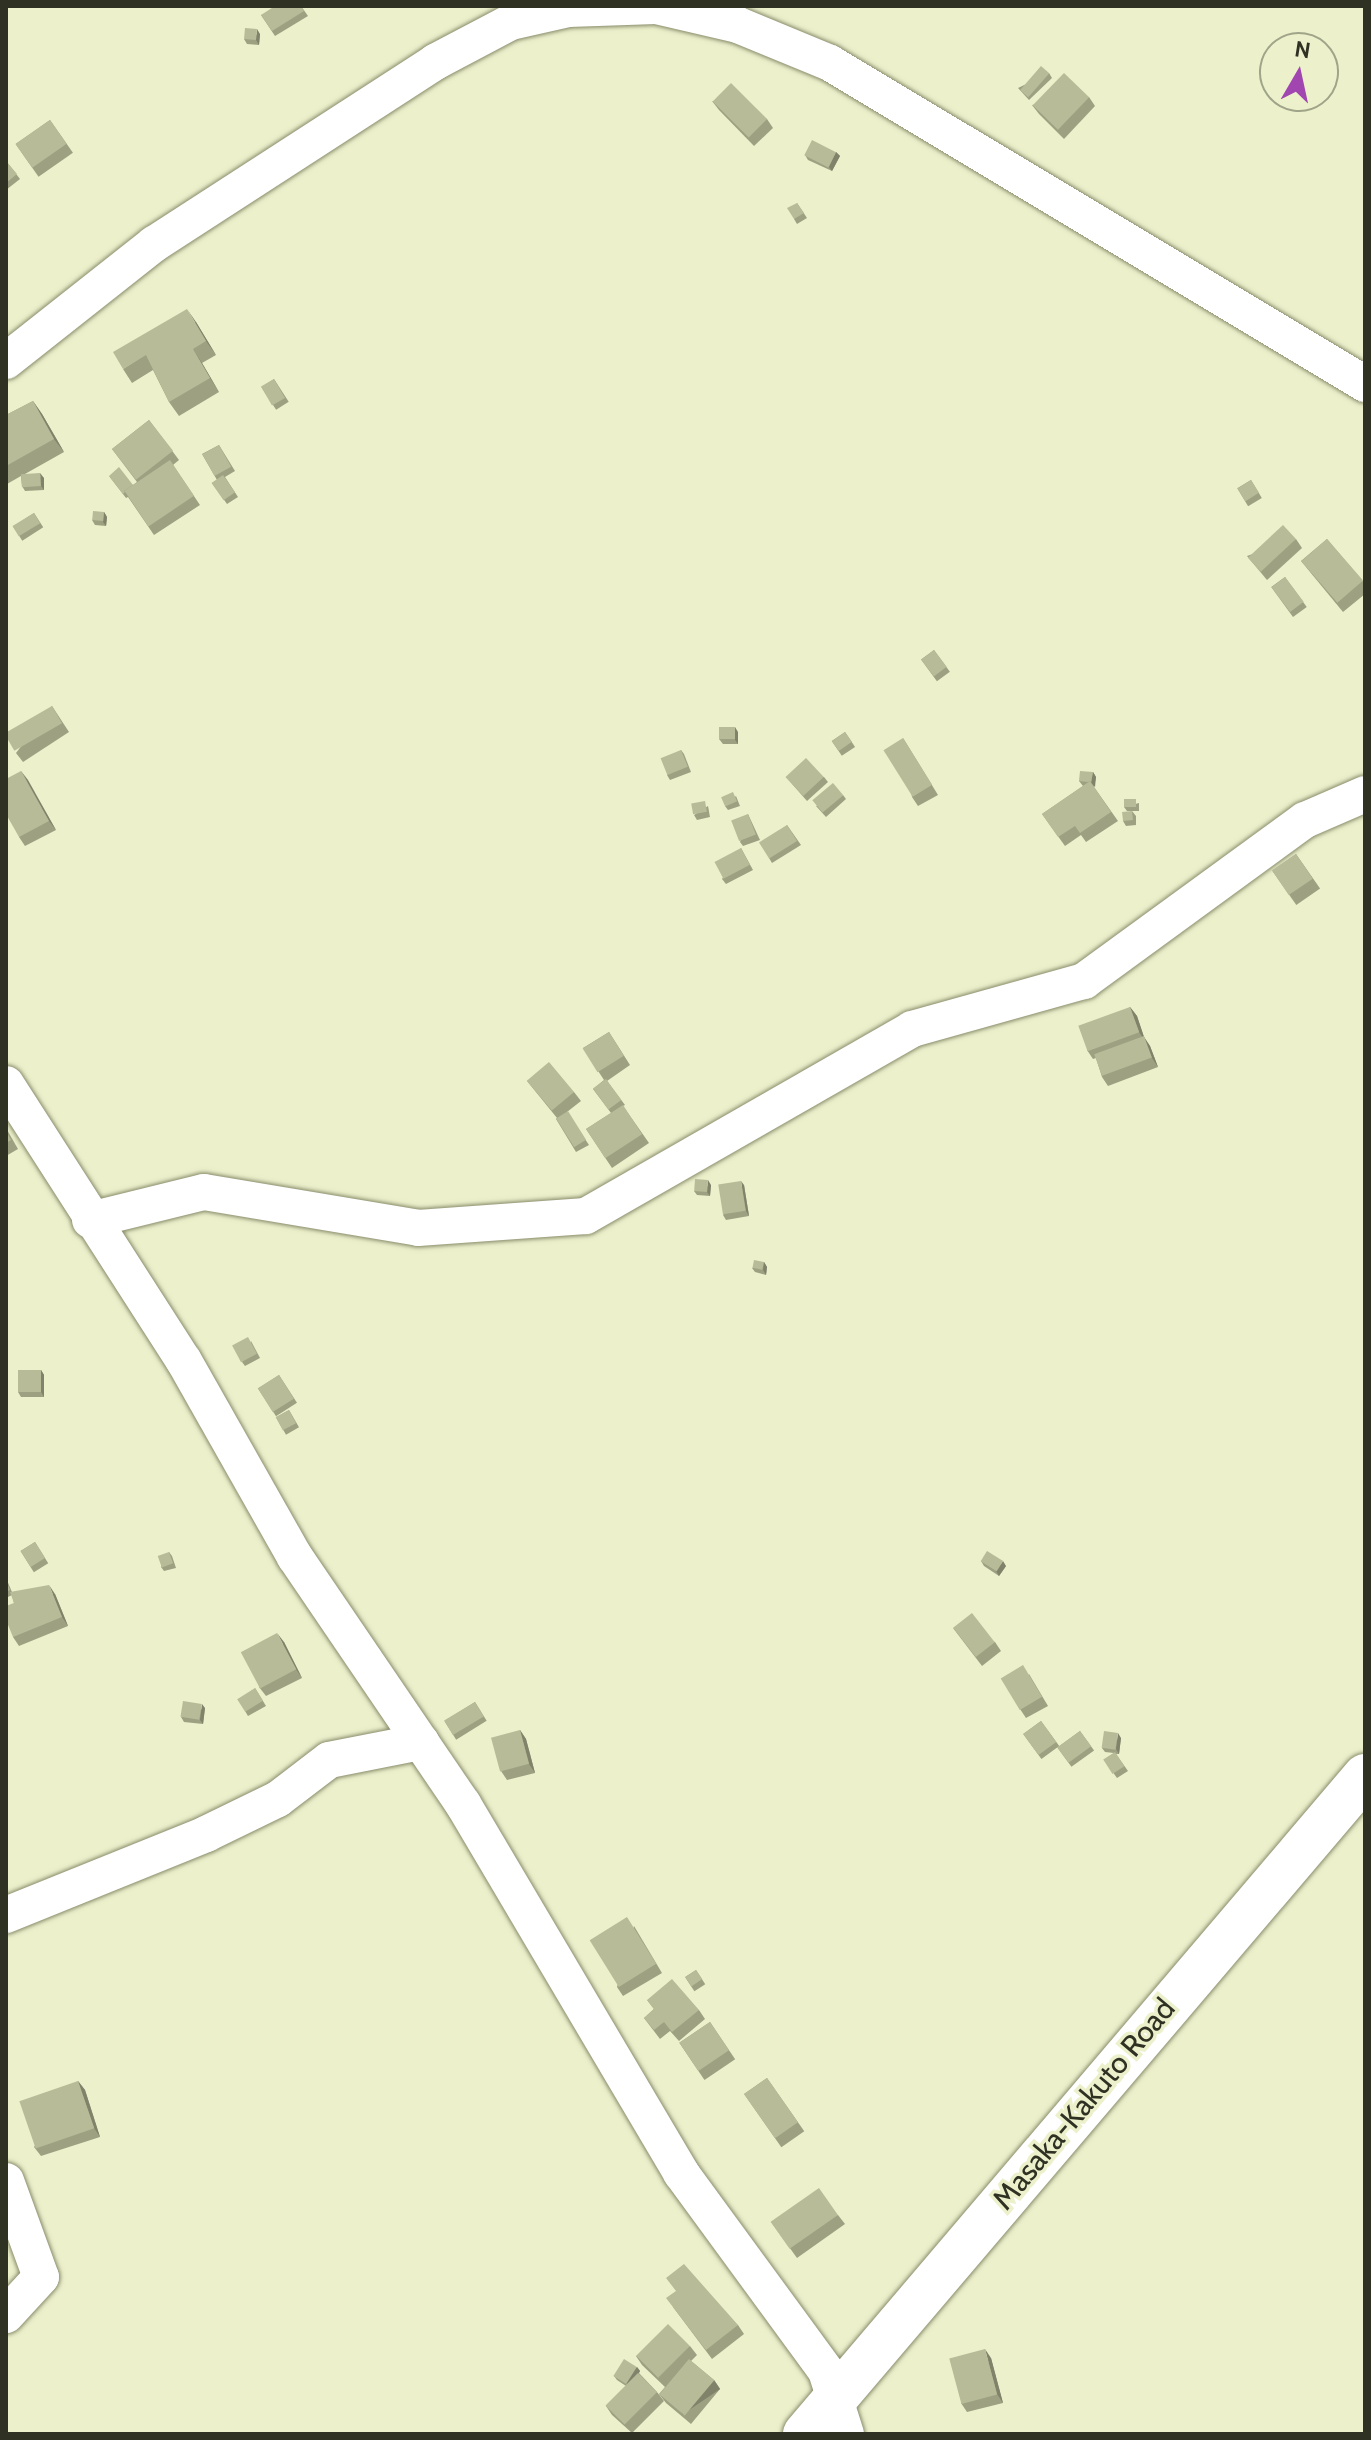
<!DOCTYPE html>
<html>
<head>
<meta charset="utf-8">
<style>
  body { margin:0 }
  #map { position:relative; width:1371px; height:2440px; overflow:hidden; background:#ecf0cb; font-family:Cabin,sans-serif }
  div>[style] { position:absolute }
  .roads { filter:drop-shadow(0 0 2px #898c6b) drop-shadow(0 0 2px #898c6b) }
  .minor>* { height:36px; margin:-18px; padding:0 18px; transform-origin:18px; border-radius:18px; background:#fff }
  .highway>* { height:44px; margin:-22px; padding:0 22px; transform-origin:22px; border-radius:22px; background:#fff }
  .wall>* { inset:0; background:#9da182; transform-origin:0 0 }
  .shaded-wall>* { inset:0; background:#80836a; transform-origin:0 0 }
  .building>* { inset:0; background:#b7bb97; transform-origin:0 0 }
  span { translate:-50% -50%; white-space:nowrap; text-align:center; line-height:1.15; -webkit-text-stroke:7px #ecf0cb; paint-order:stroke }
  .street-label { font-size:30px; color:#2f3123 }
  .frame { position:absolute; inset:0; border:8px solid #2f3123; pointer-events:none }
  .north { position:absolute; left:1259px; top:32px; width:80px; height:80px; box-sizing:border-box; background:#ecf0cb; border:2px solid #a0a488; border-radius:50%; rotate:9deg; font-size:22px; font-weight:700; line-height:32px; text-align:center; color:#2f3123 }
  .north::after { content:''; display:block; margin:auto; width:28px; height:36px; background:#a145b0; clip-path:polygon(50% 0,100% 100%,50% 72%,0 100%) }
</style>
</head>
<body>
<div id="map">
  <div class="roads">
    <div class="minor">
      <div style="left:6px;top:361px;width:189px;rotate:-38.3deg"></div>
      <div style="left:154px;top:244px;width:335px;rotate:-32.9deg"></div>
      <div style="left:435px;top:62px;width:86px;rotate:-27.8deg"></div>
      <div style="left:511px;top:22px;width:58px;rotate:-12.8deg"></div>
      <div style="left:568px;top:9px;width:88px;rotate:-2deg"></div>
      <div style="left:656px;top:6px;width:84px;rotate:13deg"></div>
      <div style="left:738px;top:25px;width:100px;rotate:22.4deg"></div>
      <div style="left:830px;top:63px;width:624px;rotate:30.96deg"></div>
      <div style="left:6px;top:1084px;width:329px;rotate:57.3deg"></div>
      <div style="left:184px;top:1361px;width:225px;rotate:60.5deg"></div>
      <div style="left:295px;top:1557px;width:299px;rotate:55.8deg"></div>
      <div style="left:463px;top:1804px;width:429px;rotate:59.4deg"></div>
      <div style="left:681px;top:2173px;width:245px;rotate:53.8deg"></div>
      <div style="left:826px;top:2371px;width:66px;rotate:72.4deg"></div>
      <div style="left:90px;top:1220px;width:117px;rotate:-13.8deg"></div>
      <div style="left:204px;top:1192px;width:217px;rotate:9.5deg"></div>
      <div style="left:418px;top:1228px;width:168px;rotate:-4.1deg"></div>
      <div style="left:586px;top:1216px;width:376px;rotate:-29.8deg"></div>
      <div style="left:912px;top:1029px;width:179px;rotate:-15.6deg"></div>
      <div style="left:1084px;top:981px;width:273px;rotate:-36.1deg"></div>
      <div style="left:1305px;top:820px;width:65px;rotate:-23.4deg"></div>
      <div style="left:6px;top:1915px;width:216px;rotate:-22deg"></div>
      <div style="left:206px;top:1834px;width:80px;rotate:-25.9deg"></div>
      <div style="left:278px;top:1799px;width:64px;rotate:-37.4deg"></div>
      <div style="left:329px;top:1760px;width:94px;rotate:-11.1deg"></div>
      <div style="left:6px;top:2181px;width:102px;rotate:70deg"></div>
      <div style="left:41px;top:2277px;width:52px;rotate:132.6deg"></div>
    </div>
    <div class="highway">
      <div style="left:805px;top:2434px;width:864px;rotate:-49.6deg"></div>
    </div>
  </div>
  <div class="wall">
    <div style="clip-path:polygon(301px 6px,308px 16px,275px 36px,261px 15px)"></div>
    <div style="clip-path:polygon(260px 34px,259px 45px,247px 44px,244px 39px)"></div>
    <div style="clip-path:polygon(1049px 73px,1052px 78px,1029px 100px,1018px 88px)"></div>
    <div style="clip-path:polygon(1089px 97px,1095px 106px,1064px 139px,1039px 114px,1032px 105px)"></div>
    <div style="clip-path:polygon(712px 101px,767px 119px,773px 128px,754px 146px,719px 110px)"></div>
    <div style="left:50px;top:120px;width:40px;height:42px;rotate:55deg"></div>
    <div style="clip-path:polygon(836px 152px,840px 156px,832px 171px,808px 160px,805px 155px)"></div>
    <div style="clip-path:polygon(6px 161px,20px 179px,6px 190px)"></div>
    <div style="clip-path:polygon(797px 203px,807px 218px,797px 224px,794px 219px)"></div>
    <div style="clip-path:polygon(196px 322px,216px 355px,202px 363px,219px 392px,179px 416px,169px 402px,153px 370px,132px 383px,123px 369px)"></div>
    <div style="left:274px;top:379px;width:27px;height:15px;rotate:57deg"></div>
    <div style="clip-path:polygon(33px 401px,42px 414px,64px 452px,25px 474px,44px 478px,44px 490px,25px 491px,22px 486px,21px 476px,7px 484px,6px 482px,6px 415px)"></div>
    <div style="clip-path:polygon(149px 420px,179px 460px,173px 465px,200px 505px,154px 535px,128px 497px,126px 498px,109px 476px,133px 485px,137px 482px,112px 449px)"></div>
    <div style="clip-path:polygon(219px 445px,235px 471px,225px 477px,238px 497px,227px 504px,212px 483px,217px 480px,202px 454px)"></div>
    <div style="left:1251px;top:480px;width:21px;height:16px;rotate:59deg"></div>
    <div style="clip-path:polygon(104px 512px,107px 517px,106px 526px,95px 525px,92px 520px)"></div>
    <div style="left:34px;top:513px;width:17px;height:25px;rotate:57deg"></div>
    <div style="clip-path:polygon(1296px 539px,1302px 548px,1267px 580px,1247px 556px)"></div>
    <div style="clip-path:polygon(1327px 539px,1365px 584px,1365px 594px,1343px 612px,1301px 561px)"></div>
    <div style="left:1285px;top:577px;width:37px;height:17px;rotate:54deg"></div>
    <div style="left:934px;top:650px;width:27px;height:16px;rotate:54deg"></div>
    <div style="clip-path:polygon(52px 706px,69px 732px,23px 762px,16px 753px)"></div>
    <div style="clip-path:polygon(738px 732px,738px 744px,723px 744px,719px 739px)"></div>
    <div style="left:845px;top:732px;width:18px;height:16px;rotate:56deg"></div>
    <div style="clip-path:polygon(903px 738px,938px 795px,918px 806px,912px 797px)"></div>
    <div style="clip-path:polygon(681px 750px,684px 754px,691px 772px,670px 780px,667px 775px)"></div>
    <div style="clip-path:polygon(21px 771px,56px 830px,25px 846px,19px 837px)"></div>
    <div style="clip-path:polygon(1093px 772px,1096px 777px,1094px 787px,1118px 821px,1086px 842px,1081px 835px,1065px 846px,1042px 814px,1083px 786px,1079px 781px)"></div>
    <div style="clip-path:polygon(786px 777px,824px 777px,828px 782px,807px 801px)"></div>
    <div style="clip-path:polygon(843px 795px,846px 799px,826px 817px,816px 806px)"></div>
    <div style="clip-path:polygon(736px 796px,740px 806px,728px 810px,725px 806px)"></div>
    <div style="clip-path:polygon(1139px 803px,1139px 811px,1127px 811px,1124px 807px)"></div>
    <div style="clip-path:polygon(708px 806px,710px 817px,697px 820px,694px 815px)"></div>
    <div style="clip-path:polygon(1132px 811px,1136px 816px,1136px 825px,1126px 826px,1123px 821px)"></div>
    <div style="clip-path:polygon(748px 814px,760px 840px,743px 846px,740px 842px)"></div>
    <div style="clip-path:polygon(787px 825px,801px 845px,772px 863px,769px 858px)"></div>
    <div style="clip-path:polygon(741px 848px,753px 870px,726px 884px,722px 879px)"></div>
    <div style="left:1296px;top:854px;width:42px;height:29px;rotate:55deg"></div>
    <div style="clip-path:polygon(1130px 1007px,1137px 1016px,1144px 1037px,1150px 1046px,1158px 1067px,1108px 1086px,1102px 1077px,1096px 1058px,1093px 1059px,1087px 1050px)"></div>
    <div style="clip-path:polygon(609px 1032px,630px 1065px,607px 1081px,625px 1105px,623px 1106px,649px 1143px,612px 1168px,586px 1129px,611px 1113px,593px 1089px,604px 1080px,583px 1048px)"></div>
    <div style="clip-path:polygon(527px 1081px,574px 1092px,581px 1101px,567px 1112px,589px 1145px,576px 1152px,556px 1119px,557px 1118px)"></div>
    <div style="clip-path:polygon(6px 1128px,18px 1149px,6px 1156px)"></div>
    <div style="clip-path:polygon(711px 1185px,710px 1196px,697px 1195px,694px 1191px)"></div>
    <div style="clip-path:polygon(744px 1185px,749px 1216px,726px 1220px,723px 1215px)"></div>
    <div style="clip-path:polygon(764px 1262px,767px 1267px,766px 1275px,755px 1272px,752px 1268px)"></div>
    <div style="clip-path:polygon(251px 1341px,260px 1358px,245px 1366px,242px 1362px)"></div>
    <div style="clip-path:polygon(41px 1370px,44px 1375px,44px 1397px,21px 1397px,18px 1392px)"></div>
    <div style="left:279px;top:1375px;width:33px;height:25px;rotate:57deg"></div>
    <div style="left:289px;top:1410px;width:20px;height:15px;rotate:60deg"></div>
    <div style="left:35px;top:1542px;width:25px;height:17px;rotate:58deg"></div>
    <div style="clip-path:polygon(169px 1552px,172px 1556px,176px 1568px,164px 1571px,161px 1567px)"></div>
    <div style="clip-path:polygon(981px 1561px,1006px 1566px,999px 1576px,984px 1566px)"></div>
    <div style="clip-path:polygon(6px 1578px,12px 1592px,55px 1594px,68px 1626px,19px 1646px,13px 1637px,14px 1603px,12px 1595px,6px 1598px)"></div>
    <div style="clip-path:polygon(953px 1628px,995px 1642px,1001px 1651px,982px 1666px)"></div>
    <div style="clip-path:polygon(284px 1642px,302px 1678px,266px 1696px,259px 1687px)"></div>
    <div style="clip-path:polygon(1029px 1674px,1048px 1706px,1026px 1718px,1020px 1709px)"></div>
    <div style="clip-path:polygon(255px 1688px,266px 1706px,248px 1716px,245px 1711px)"></div>
    <div style="left:475px;top:1702px;width:22px;height:36px;rotate:58deg"></div>
    <div style="clip-path:polygon(205px 1708px,203px 1724px,184px 1722px,181px 1717px)"></div>
    <div style="left:1041px;top:1721px;width:31px;height:22px;rotate:54deg"></div>
    <div style="clip-path:polygon(520px 1730px,526px 1739px,535px 1773px,507px 1780px,501px 1771px)"></div>
    <div style="left:1080px;top:1731px;width:24px;height:28px;rotate:54deg"></div>
    <div style="clip-path:polygon(1121px 1738px,1119px 1754px,1116px 1754px,1128px 1771px,1117px 1778px,1104px 1760px,1114px 1753px,1105px 1752px,1102px 1748px)"></div>
    <div style="clip-path:polygon(634px 1926px,662px 1973px,623px 1996px,617px 1987px)"></div>
    <div style="left:696px;top:1970px;width:17px;height:13px;rotate:57deg"></div>
    <div style="clip-path:polygon(647px 2000px,699px 2010px,705px 2019px,679px 2041px,670px 2031px,660px 2039px,644px 2018px,654px 2009px)"></div>
    <div style="left:710px;top:2022px;width:45px;height:37px;rotate:56deg"></div>
    <div style="left:767px;top:2078px;width:65px;height:28px;rotate:55deg"></div>
    <div style="clip-path:polygon(78px 2081px,85px 2090px,100px 2137px,41px 2156px,34px 2147px)"></div>
    <div style="clip-path:polygon(838px 2215px,845px 2224px,797px 2258px,771px 2222px)"></div>
    <div style="clip-path:polygon(673px 2307px,738px 2325px,744px 2334px,712px 2359px)"></div>
    <div style="clip-path:polygon(690px 2346px,697px 2355px,691px 2361px,714px 2380px,720px 2389px,691px 2424px,666px 2403px,659px 2394px,665px 2387px,642px 2365px,636px 2356px)"></div>
    <div style="clip-path:polygon(991px 2358px,1003px 2403px,967px 2412px,961px 2403px)"></div>
    <div style="clip-path:polygon(637px 2367px,640px 2371px,639px 2373px,657px 2392px,664px 2401px,632px 2433px,612px 2415px,606px 2406px,626px 2386px,617px 2380px,614px 2376px)"></div>
  </div>
  <div class="shaded-wall">
    <div style="clip-path:polygon(257px 29px,260px 34px,259px 45px,256px 40px)"></div>
    <div style="clip-path:polygon(836px 152px,840px 156px,832px 171px,829px 167px)"></div>
    <div style="clip-path:polygon(187px 309px,196px 322px,216px 355px,206px 341px)"></div>
    <div style="clip-path:polygon(193px 349px,202px 363px,219px 392px,210px 378px)"></div>
    <div style="clip-path:polygon(33px 401px,42px 414px,64px 452px,54px 439px)"></div>
    <div style="clip-path:polygon(40px 473px,44px 478px,44px 490px,41px 486px)"></div>
    <div style="clip-path:polygon(104px 512px,107px 517px,106px 526px,103px 522px)"></div>
    <div style="clip-path:polygon(735px 727px,738px 732px,738px 744px,735px 740px)"></div>
    <div style="clip-path:polygon(21px 771px,28px 780px,56px 830px,49px 821px)"></div>
    <div style="clip-path:polygon(1093px 772px,1096px 777px,1095px 787px,1091px 783px)"></div>
    <div style="clip-path:polygon(1130px 1007px,1137px 1016px,1144px 1037px,1150px 1046px,1158px 1067px,1152px 1058px,1145px 1041px,1139px 1032px)"></div>
    <div style="clip-path:polygon(708px 1180px,711px 1185px,710px 1196px,707px 1192px)"></div>
    <div style="clip-path:polygon(741px 1181px,744px 1185px,749px 1216px,746px 1211px)"></div>
    <div style="clip-path:polygon(764px 1262px,767px 1267px,766px 1275px,763px 1270px)"></div>
    <div style="clip-path:polygon(41px 1370px,44px 1375px,44px 1397px,41px 1392px)"></div>
    <div style="clip-path:polygon(1003px 1561px,1006px 1566px,999px 1576px,996px 1571px)"></div>
    <div style="clip-path:polygon(49px 1585px,55px 1594px,68px 1626px,62px 1617px)"></div>
    <div style="clip-path:polygon(277px 1633px,284px 1642px,302px 1678px,296px 1669px)"></div>
    <div style="clip-path:polygon(202px 1704px,205px 1708px,203px 1724px,200px 1720px)"></div>
    <div style="clip-path:polygon(520px 1730px,526px 1739px,535px 1773px,529px 1764px)"></div>
    <div style="clip-path:polygon(1118px 1733px,1121px 1738px,1119px 1754px,1116px 1749px)"></div>
    <div style="clip-path:polygon(78px 2081px,85px 2090px,100px 2137px,94px 2128px)"></div>
    <div style="clip-path:polygon(985px 2349px,991px 2358px,1003px 2403px,997px 2394px)"></div>
    <div style="clip-path:polygon(637px 2367px,640px 2371px,629px 2388px,626px 2383px)"></div>
    <div style="left:714px;top:2380px;width:11px;height:45px;rotate:56deg"></div>
  </div>
  <div class="building">
    <div style="clip-path:polygon(275px 6px,301px 6px,304px 11px,272px 31px,261px 15px)"></div>
    <div style="left:245px;top:28px;width:12px;height:11px;rotate:5deg"></div>
    <div style="left:1041px;top:66px;width:11px;height:32px;rotate:41deg"></div>
    <div style="left:1064px;top:73px;width:35px;height:45px;rotate:44deg"></div>
    <div style="left:731px;top:83px;width:51px;height:26px;rotate:45deg"></div>
    <div style="left:50px;top:120px;width:29px;height:42px;rotate:55deg"></div>
    <div style="left:812px;top:140px;width:27px;height:17px;rotate:27deg"></div>
    <div style="clip-path:polygon(6px 161px,17px 174px,6px 183px)"></div>
    <div style="clip-path:polygon(797px 203px,804px 213px,794px 219px,787px 208px)"></div>
    <div style="clip-path:polygon(187px 309px,206px 341px,193px 349px,210px 378px,169px 402px,146px 355px,123px 369px,113px 352px)"></div>
    <div style="left:274px;top:379px;width:22px;height:15px;rotate:60deg"></div>
    <div style="clip-path:polygon(33px 401px,54px 439px,6px 466px,6px 415px)"></div>
    <div style="left:149px;top:420px;width:39px;height:47px;rotate:52deg"></div>
    <div style="left:219px;top:445px;width:25px;height:19px;rotate:61deg"></div>
    <div style="left:170px;top:460px;width:43px;height:55px;rotate:56deg"></div>
    <div style="clip-path:polygon(119px 467px,133px 485px,124px 491px,125px 492px,123px 494px,109px 476px)"></div>
    <div style="left:40px;top:473px;width:13px;height:19px;rotate:86deg"></div>
    <div style="left:223px;top:475px;width:21px;height:14px;rotate:55deg"></div>
    <div style="left:1251px;top:480px;width:15px;height:16px;rotate:58deg"></div>
    <div style="left:93px;top:511px;width:11px;height:9px;rotate:5deg"></div>
    <div style="left:34px;top:513px;width:12px;height:25px;rotate:59deg"></div>
    <div style="left:1283px;top:525px;width:19px;height:48px;rotate:47deg"></div>
    <div style="left:1327px;top:539px;width:55px;height:34px;rotate:49deg"></div>
    <div style="left:1285px;top:577px;width:31px;height:17px;rotate:53deg"></div>
    <div style="left:934px;top:650px;width:21px;height:16px;rotate:53deg"></div>
    <div style="left:52px;top:706px;width:20px;height:55px;rotate:60deg"></div>
    <div style="left:719px;top:727px;width:16px;height:12px"></div>
    <div style="left:845px;top:732px;width:12px;height:16px;rotate:55deg"></div>
    <div style="left:903px;top:738px;width:55px;height:23px;rotate:58deg"></div>
    <div style="left:681px;top:750px;width:18px;height:22px;rotate:68deg"></div>
    <div style="left:806px;top:758px;width:26px;height:28px;rotate:47deg"></div>
    <div style="clip-path:polygon(21px 771px,49px 821px,19px 837px,6px 814px,6px 779px)"></div>
    <div style="clip-path:polygon(1080px 771px,1093px 772px,1091px 783px,1090px 781px,1088px 782px,1079px 781px)"></div>
    <div style="clip-path:polygon(1090px 781px,1111px 812px,1080px 833px,1075px 826px,1058px 837px,1042px 814px)"></div>
    <div style="left:833px;top:783px;width:16px;height:27px;rotate:50deg"></div>
    <div style="left:733px;top:792px;width:10px;height:13px;rotate:66deg"></div>
    <div style="left:1124px;top:799px;width:12px;height:8px"></div>
    <div style="left:705px;top:801px;width:11px;height:14px;rotate:80deg"></div>
    <div style="left:1132px;top:811px;width:9px;height:10px;rotate:84deg"></div>
    <div style="left:748px;top:814px;width:22px;height:18px;rotate:69deg"></div>
    <div style="left:787px;top:825px;width:19px;height:33px;rotate:58deg"></div>
    <div style="left:741px;top:848px;width:19px;height:30px;rotate:62deg"></div>
    <div style="left:1296px;top:854px;width:30px;height:29px;rotate:56deg"></div>
    <div style="left:1130px;top:1007px;width:27px;height:55px;rotate:70deg"></div>
    <div style="left:609px;top:1032px;width:28px;height:31px;rotate:58deg"></div>
    <div style="left:1144px;top:1036px;width:23px;height:53px;rotate:70deg"></div>
    <div style="left:549px;top:1062px;width:39px;height:29px;rotate:50deg"></div>
    <div style="left:606px;top:1079px;width:26px;height:16px;rotate:54deg"></div>
    <div style="left:623px;top:1105px;width:35px;height:44px;rotate:57deg"></div>
    <div style="left:568px;top:1111px;width:34px;height:14px;rotate:58deg"></div>
    <div style="clip-path:polygon(6px 1131px,11px 1140px,6px 1143px)"></div>
    <div style="left:695px;top:1179px;width:13px;height:12px;rotate:4deg"></div>
    <div style="left:741px;top:1181px;width:30px;height:23px;rotate:81deg"></div>
    <div style="left:754px;top:1260px;width:10px;height:8px;rotate:11deg"></div>
    <div style="left:248px;top:1337px;width:19px;height:18px;rotate:62deg"></div>
    <div style="left:18px;top:1370px;width:23px;height:22px"></div>
    <div style="left:279px;top:1375px;width:28px;height:25px;rotate:58deg"></div>
    <div style="left:289px;top:1410px;width:15px;height:15px;rotate:62deg"></div>
    <div style="left:35px;top:1542px;width:19px;height:17px;rotate:58deg"></div>
    <div style="left:987px;top:1551px;width:19px;height:12px;rotate:32deg"></div>
    <div style="left:169px;top:1552px;width:12px;height:12px;rotate:70deg"></div>
    <div style="clip-path:polygon(6px 1580px,10px 1590px,6px 1592px)"></div>
    <div style="clip-path:polygon(49px 1585px,62px 1617px,13px 1637px,6px 1620px,6px 1606px,14px 1603px,10px 1592px)"></div>
    <div style="left:972px;top:1613px;width:37px;height:24px;rotate:52deg"></div>
    <div style="left:277px;top:1633px;width:41px;height:41px;rotate:62deg"></div>
    <div style="left:1023px;top:1665px;width:37px;height:26px;rotate:59deg"></div>
    <div style="left:255px;top:1688px;width:15px;height:21px;rotate:58deg"></div>
    <div style="left:183px;top:1701px;width:19px;height:16px;rotate:9deg"></div>
    <div style="left:475px;top:1702px;width:17px;height:36px;rotate:59deg"></div>
    <div style="left:1041px;top:1721px;width:26px;height:22px;rotate:54deg"></div>
    <div style="left:520px;top:1730px;width:35px;height:30px;rotate:75deg"></div>
    <div style="left:1080px;top:1731px;width:19px;height:28px;rotate:54deg"></div>
    <div style="left:1104px;top:1731px;width:14px;height:17px;rotate:8deg"></div>
    <div style="left:1115px;top:1752px;width:17px;height:14px;rotate:57deg"></div>
    <div style="left:627px;top:1917px;width:55px;height:44px;rotate:58deg"></div>
    <div style="left:696px;top:1970px;width:11px;height:13px;rotate:56deg"></div>
    <div style="clip-path:polygon(672px 1979px,699px 2010px,672px 2032px,664px 2022px,654px 2030px,644px 2018px,654px 2009px,647px 2000px)"></div>
    <div style="left:710px;top:2022px;width:34px;height:37px;rotate:56deg"></div>
    <div style="left:767px;top:2078px;width:54px;height:28px;rotate:55deg"></div>
    <div style="left:78px;top:2081px;width:50px;height:62px;rotate:71deg"></div>
    <div style="left:819px;top:2188px;width:33px;height:59px;rotate:55deg"></div>
    <div style="clip-path:polygon(684px 2264px,738px 2325px,706px 2350px,666px 2298px,676px 2291px,666px 2278px)"></div>
    <div style="left:668px;top:2324px;width:31px;height:45px;rotate:45deg"></div>
    <div style="left:985px;top:2349px;width:47px;height:37px;rotate:75deg"></div>
    <div style="left:624px;top:2359px;width:15px;height:20px;rotate:32deg"></div>
    <div style="left:689px;top:2359px;width:33px;height:46px;rotate:40deg"></div>
    <div style="left:638px;top:2373px;width:27px;height:46px;rotate:45deg"></div>
  </div>
  <div class="street-label">
    <span style="left:1084px;top:2104px;rotate:-50deg">Masaka-Kakuto Road</span>
  </div>
  <div class="frame"></div>
  <div class="north">N</div>
</div>
</body>
</html>
